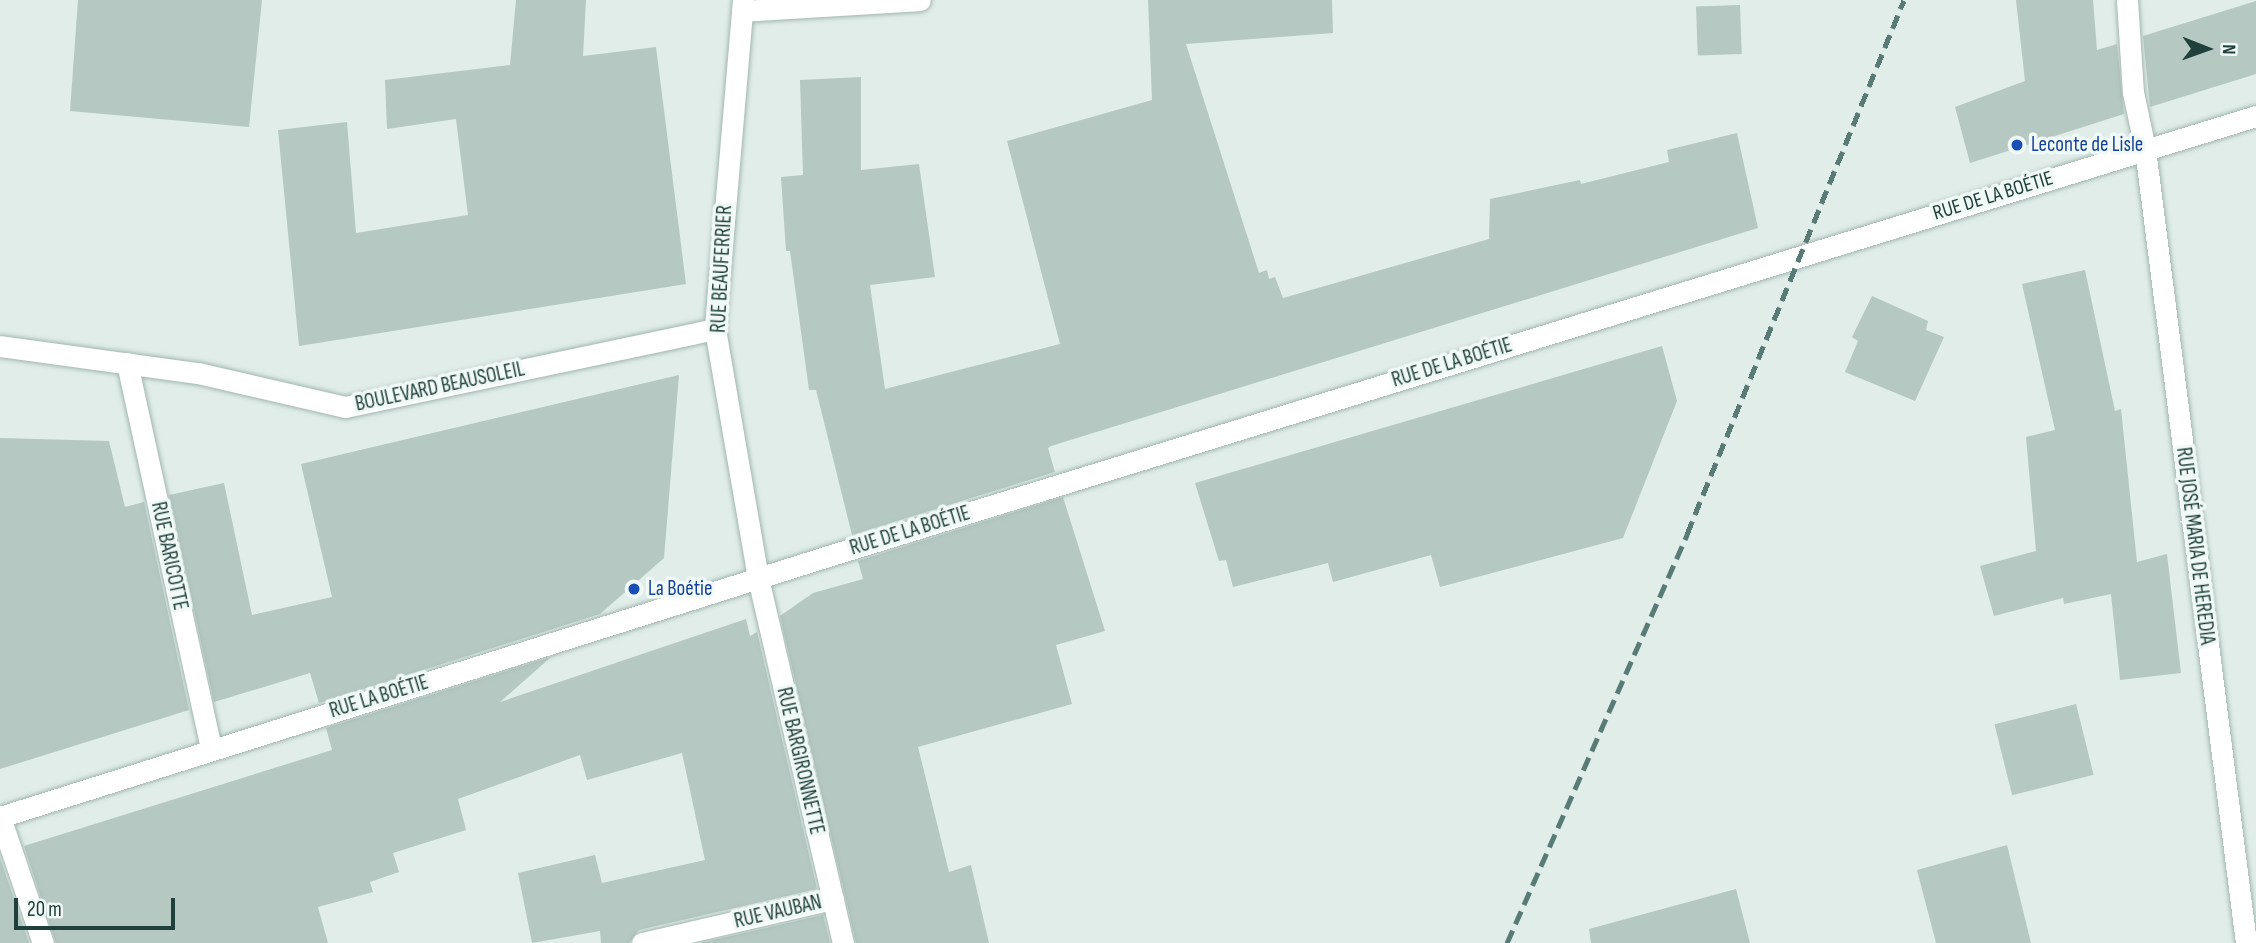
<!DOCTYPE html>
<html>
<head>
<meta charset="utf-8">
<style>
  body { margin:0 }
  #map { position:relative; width:2256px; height:943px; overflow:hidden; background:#e0ede9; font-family:"Sofia Sans Condensed",sans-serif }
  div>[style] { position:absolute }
  .building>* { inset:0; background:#b5c8c2; transform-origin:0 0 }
  .roads { filter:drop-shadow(0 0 2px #a2b6b1) drop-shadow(0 0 2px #a2b6b1) }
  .lane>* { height:21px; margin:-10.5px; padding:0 10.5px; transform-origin:10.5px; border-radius:10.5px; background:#fff }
  .street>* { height:21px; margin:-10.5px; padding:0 10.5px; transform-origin:10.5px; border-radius:10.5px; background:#fff }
  .rail>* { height:5px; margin-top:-2.5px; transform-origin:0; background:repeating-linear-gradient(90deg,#597b76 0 14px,transparent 0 21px) }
  .dots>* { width:19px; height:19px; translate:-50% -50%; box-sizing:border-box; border:4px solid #f1f9f6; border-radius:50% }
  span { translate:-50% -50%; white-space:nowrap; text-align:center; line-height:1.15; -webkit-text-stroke:7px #f1f9f6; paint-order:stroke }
  .transit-label { font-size:21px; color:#164399 }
  .left { translate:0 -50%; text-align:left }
  .street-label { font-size:21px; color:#1f403b }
  .north { position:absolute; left:2172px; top:14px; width:70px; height:70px; -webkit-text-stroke:5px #f1f9f6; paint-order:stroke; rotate:91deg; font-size:19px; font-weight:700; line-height:28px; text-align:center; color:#1f403b }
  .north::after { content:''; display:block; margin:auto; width:24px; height:32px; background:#1f403b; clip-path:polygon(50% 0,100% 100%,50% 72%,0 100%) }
  .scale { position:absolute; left:14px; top:898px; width:161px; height:32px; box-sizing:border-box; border:4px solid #1f403b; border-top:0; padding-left:9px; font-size:21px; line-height:24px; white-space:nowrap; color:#1f403b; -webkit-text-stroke:5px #f1f9f6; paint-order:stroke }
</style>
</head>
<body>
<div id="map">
  <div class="building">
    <div style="clip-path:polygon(78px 0,262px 0,249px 127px,70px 111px)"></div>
    <div style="clip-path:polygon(516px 0,586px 0,583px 56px,656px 47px,686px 284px,299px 346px,278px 130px,347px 122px,356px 233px,468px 215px,456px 119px,387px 129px,385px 80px,510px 65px)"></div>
    <div style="clip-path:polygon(1148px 0,1332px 0,1333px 33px,1186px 44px,1259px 273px,1267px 270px,1269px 279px,1275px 277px,1283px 298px,1489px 239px,1490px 199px,1580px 180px,1581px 184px,1669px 162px,1667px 150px,1737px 133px,1758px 228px,1051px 446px,1048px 448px,1055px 472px,852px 535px,816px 390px,809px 390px,790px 251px,786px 251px,781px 177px,803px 175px,800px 80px,861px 77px,861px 170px,919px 164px,935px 277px,870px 285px,885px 389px,1060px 344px,1007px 141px,1152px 100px)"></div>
    <div style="clip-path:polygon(2016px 0,2093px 0,2097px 50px,2117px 44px,2124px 114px,1970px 163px,1955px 107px,2025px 81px)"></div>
    <div style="clip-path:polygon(2256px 1px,2256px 74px,2150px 107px,2143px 36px)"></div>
    <div style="left:1740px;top:5px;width:49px;height:44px;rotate:88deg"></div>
    <div style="clip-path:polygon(2085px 270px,2115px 411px,2121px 409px,2137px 562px,2167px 554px,2181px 673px,2120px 680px,2111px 594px,2064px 604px,2063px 598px,1994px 616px,1980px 566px,2036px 551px,2026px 437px,2055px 430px,2022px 284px)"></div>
    <div style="clip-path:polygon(1872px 296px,1928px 321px,1926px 330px,1944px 337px,1915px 401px,1845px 372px,1858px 341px,1852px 337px)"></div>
    <div style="clip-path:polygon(1662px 346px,1677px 401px,1623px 538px,1440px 587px,1431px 555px,1333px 582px,1328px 563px,1233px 587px,1226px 560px,1219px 561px,1195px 483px)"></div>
    <div style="clip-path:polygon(679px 375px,664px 558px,600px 614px,319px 703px,310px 673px,214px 702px,169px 495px,224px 483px,252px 615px,332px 597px,301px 464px)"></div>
    <div style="clip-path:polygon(0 438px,109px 441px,125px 507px,144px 502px,189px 710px,0 769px)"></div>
    <div style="clip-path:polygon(1063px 497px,1105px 631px,1056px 645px,1072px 704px,918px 747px,949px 872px,971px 865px,989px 943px,856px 943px,780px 616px,813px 593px,863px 579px,858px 561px)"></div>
    <div style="clip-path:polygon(746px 619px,750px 636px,757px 632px,817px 889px,639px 930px,629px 943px,601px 943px,600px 931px,532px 943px,518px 873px,595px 855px,602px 883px,705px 860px,682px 753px,587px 780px,580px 755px,458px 799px,466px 830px,393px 853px,399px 872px,370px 882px,373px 892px,318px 907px,328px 943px,56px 943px,24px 846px,332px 750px,326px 728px,551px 657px,500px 702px)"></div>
    <div style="left:2076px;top:704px;width:73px;height:84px;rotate:76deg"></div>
    <div style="clip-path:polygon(2007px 845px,2031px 943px,1936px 943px,1917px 870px)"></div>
    <div style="clip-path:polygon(0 858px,29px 943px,0 943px)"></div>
    <div style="clip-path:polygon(1736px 889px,1750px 943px,1591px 943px,1589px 929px)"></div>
    <div style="clip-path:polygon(823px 915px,830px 943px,700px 943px)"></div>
  </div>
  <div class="roads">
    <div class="lane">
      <div style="left:742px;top:11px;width:178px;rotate:-3.5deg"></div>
    </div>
    <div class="street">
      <div style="left:743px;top:0;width:330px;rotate:94.9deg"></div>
      <div style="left:715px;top:329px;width:253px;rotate:80.2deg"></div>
      <div style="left:758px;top:578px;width:375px;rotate:76.9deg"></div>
      <div style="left:2127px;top:0;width:92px;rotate:86.3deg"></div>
      <div style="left:2133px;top:92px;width:58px;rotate:78.1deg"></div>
      <div style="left:2145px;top:149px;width:800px;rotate:82.75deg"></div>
      <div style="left:0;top:346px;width:200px;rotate:7.8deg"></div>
      <div style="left:198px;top:373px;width:151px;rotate:13deg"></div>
      <div style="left:345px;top:407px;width:378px;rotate:-11.9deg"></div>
      <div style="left:127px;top:363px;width:395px;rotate:77.7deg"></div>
      <div style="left:0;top:817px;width:865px;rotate:-17.49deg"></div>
      <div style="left:825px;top:557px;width:1497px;rotate:-17.13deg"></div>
      <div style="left:0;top:817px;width:133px;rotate:71.2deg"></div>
      <div style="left:642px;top:943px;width:196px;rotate:-13deg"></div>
    </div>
  </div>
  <div class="rail">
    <div style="left:1507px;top:943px;width:447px;rotate:-66.2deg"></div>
    <div style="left:1687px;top:534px;width:576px;rotate:-67.88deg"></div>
  </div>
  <div class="dots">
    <div style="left:2017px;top:145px;background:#1a4fb4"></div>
    <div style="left:634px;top:589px;background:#1a4fb4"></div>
  </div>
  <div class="transit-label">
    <span class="left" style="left:2031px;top:145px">Leconte de Lisle</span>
    <span class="left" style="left:648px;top:589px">La Boétie</span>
  </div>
  <div class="street-label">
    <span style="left:1993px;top:196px;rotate:-17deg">RUE DE LA BOÉTIE</span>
    <span style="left:722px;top:269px;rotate:-87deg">RUE BEAUFERRIER</span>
    <span style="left:1452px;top:363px;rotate:-17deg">RUE DE LA BOÉTIE</span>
    <span style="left:440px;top:387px;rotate:-12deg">BOULEVARD BEAUSOLEIL</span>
    <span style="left:910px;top:531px;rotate:-17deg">RUE DE LA BOÉTIE</span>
    <span style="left:2195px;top:546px;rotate:83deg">RUE JOSÉ MARIA DE HEREDIA</span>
    <span style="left:169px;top:556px;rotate:78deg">RUE BARICOTTE</span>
    <span style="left:379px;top:697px;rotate:-17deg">RUE LA BOÉTIE</span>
    <span style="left:800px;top:761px;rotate:77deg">RUE BARGIRONNETTE</span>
    <span style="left:778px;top:912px;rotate:-13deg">RUE VAUBAN</span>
  </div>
  <div class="north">N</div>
  <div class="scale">20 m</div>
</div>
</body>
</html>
